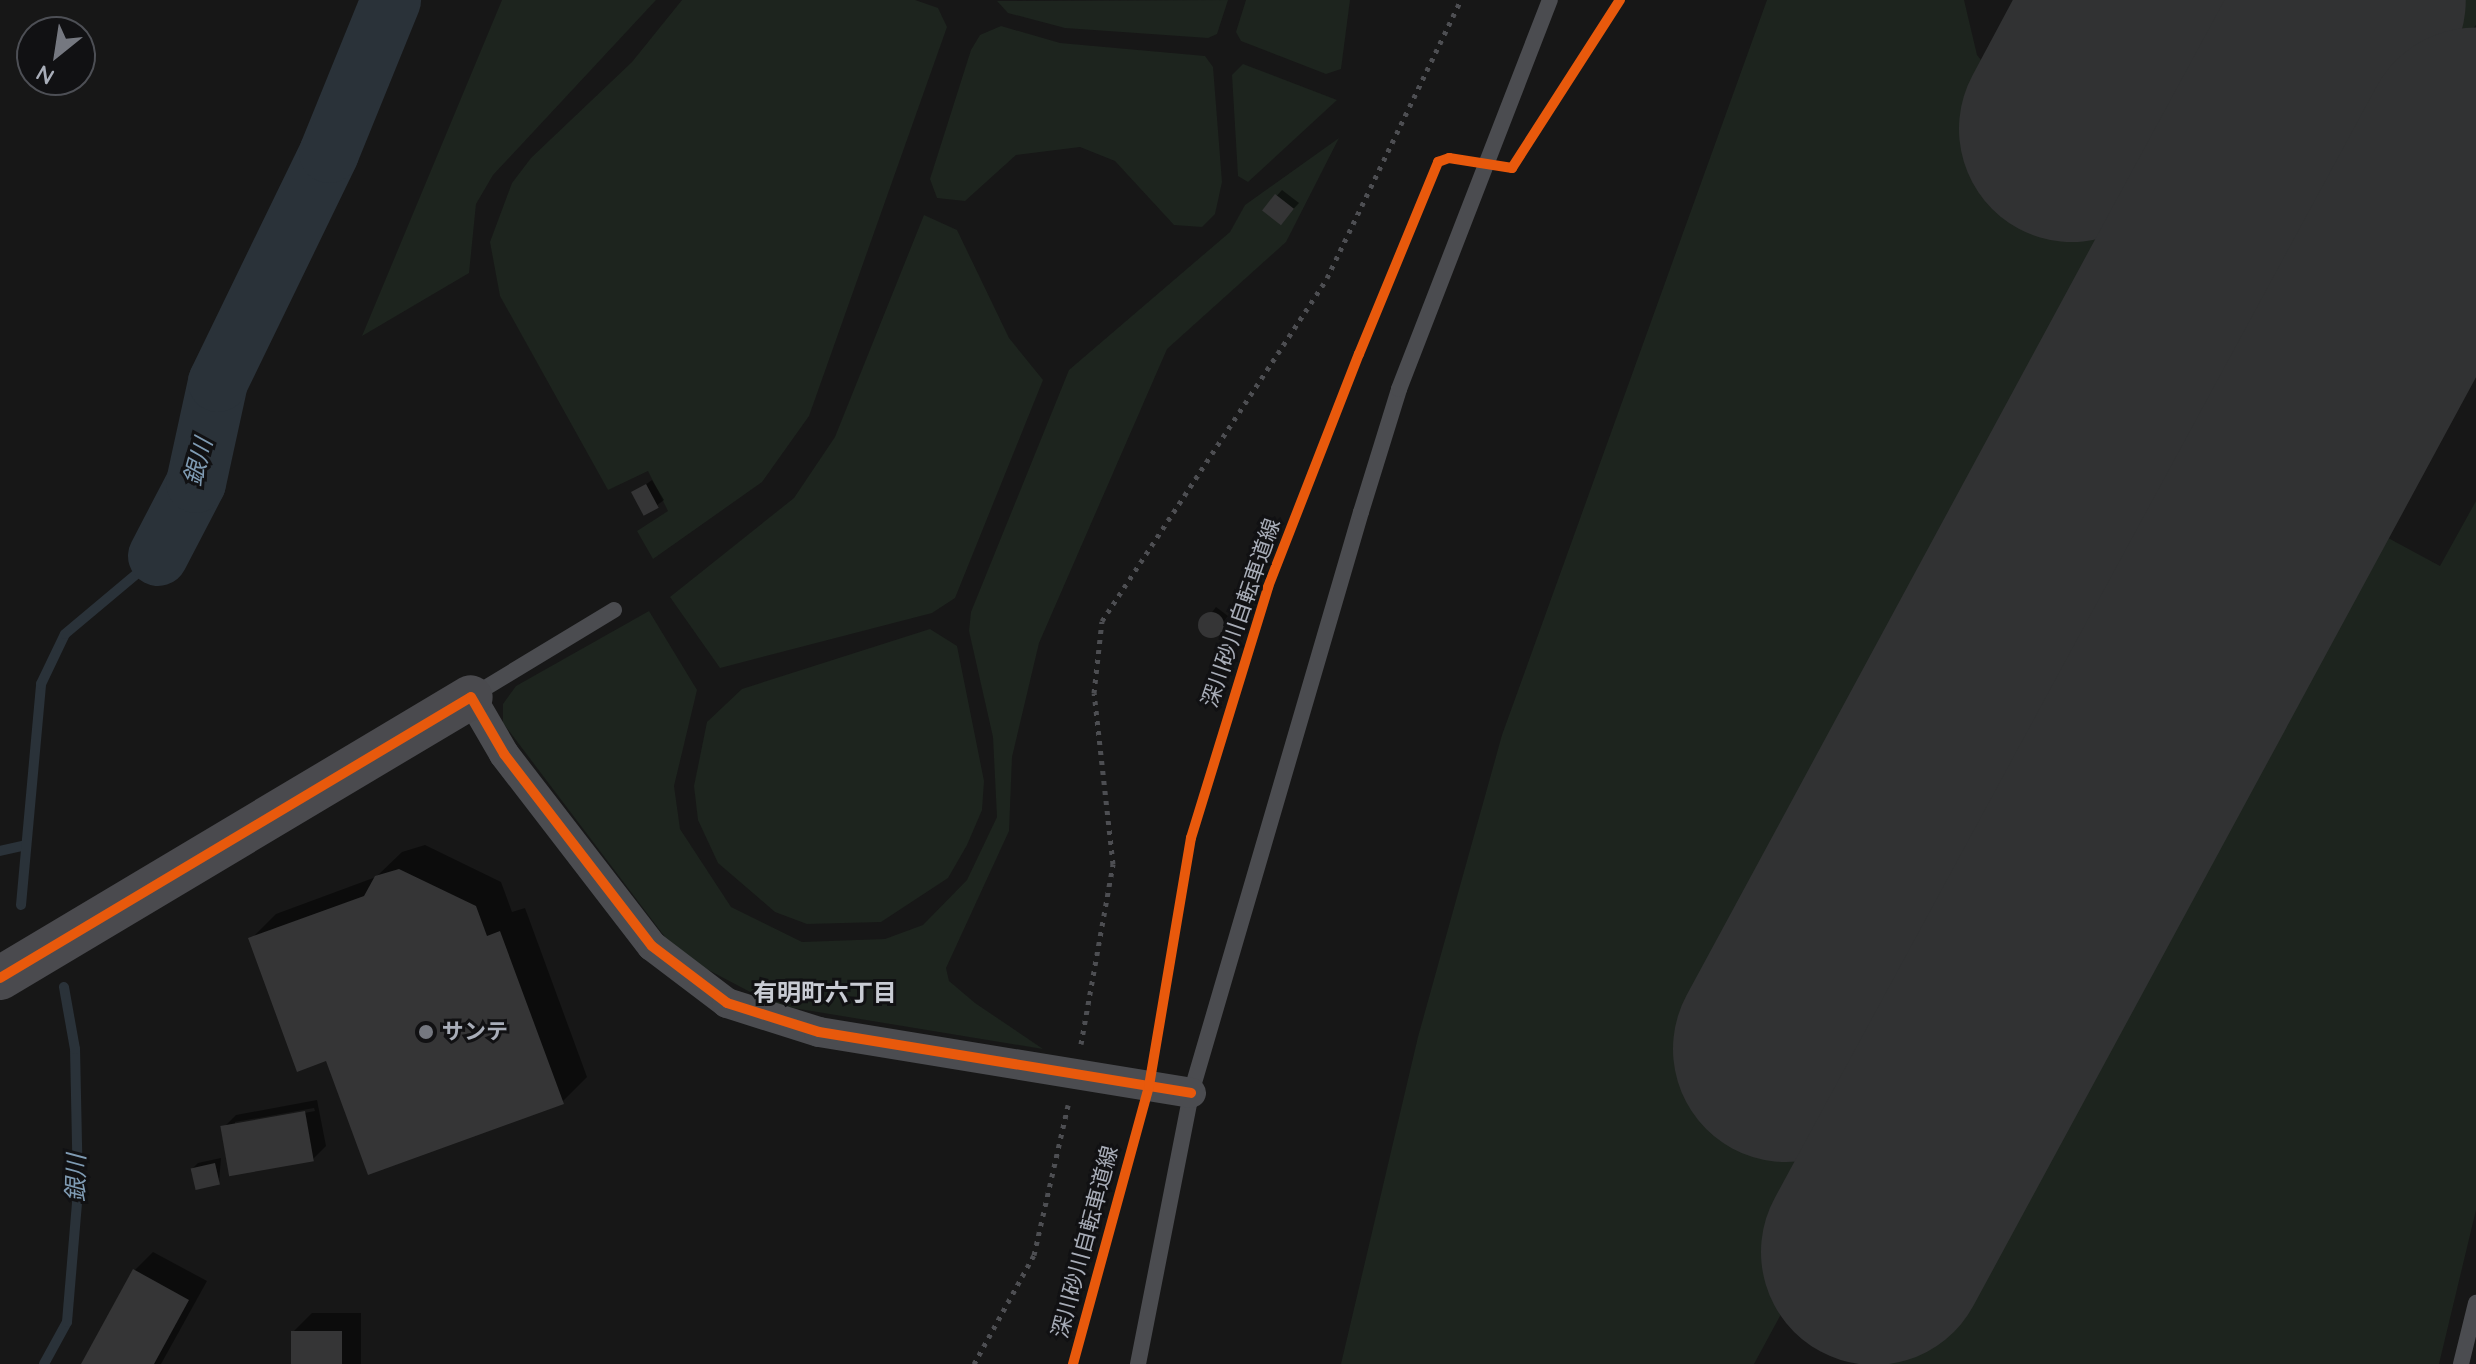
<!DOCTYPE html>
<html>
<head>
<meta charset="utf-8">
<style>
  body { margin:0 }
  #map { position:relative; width:2476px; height:1364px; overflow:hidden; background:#171717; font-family:Quicksand,"Noto Sans JP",sans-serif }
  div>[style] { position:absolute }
  .green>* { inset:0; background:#1d241e }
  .shadow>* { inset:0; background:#0007; transform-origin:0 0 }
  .stream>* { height:10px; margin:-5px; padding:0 5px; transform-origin:5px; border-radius:5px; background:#2a3239 }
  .river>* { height:60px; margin:-30px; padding:0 30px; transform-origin:30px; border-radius:30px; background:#2a3239 }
  .runway>* { height:226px; margin:-113px; padding:0 113px; transform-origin:113px; border-radius:113px; background:#313233 }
  .building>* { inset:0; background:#353536; transform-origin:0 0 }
  .round { border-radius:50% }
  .path>* { height:5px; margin-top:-2.5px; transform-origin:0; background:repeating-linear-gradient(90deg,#4d4e52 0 4px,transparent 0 10px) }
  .lane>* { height:16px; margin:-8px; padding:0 8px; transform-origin:8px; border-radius:8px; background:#4b4c50 }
  .street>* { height:30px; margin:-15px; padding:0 15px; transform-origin:15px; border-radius:15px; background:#4b4c50 }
  .secondary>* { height:44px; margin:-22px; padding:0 22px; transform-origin:22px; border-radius:22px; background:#4a4a4e }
  .cycleway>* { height:10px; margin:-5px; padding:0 5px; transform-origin:5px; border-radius:5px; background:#e8590c }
  .dots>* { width:22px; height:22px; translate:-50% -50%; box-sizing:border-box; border:4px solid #111113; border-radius:50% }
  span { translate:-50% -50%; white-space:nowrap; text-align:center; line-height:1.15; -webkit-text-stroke:6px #111113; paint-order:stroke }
  .street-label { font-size:22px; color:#a8adb8 }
  .poi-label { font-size:22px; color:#a8adb8; font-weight:700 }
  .left { translate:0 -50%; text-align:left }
  .water-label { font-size:24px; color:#7f9bb3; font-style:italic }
  .neighbourhood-label { font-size:24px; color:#c9ccd4; font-weight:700 }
  .north { position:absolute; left:16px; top:16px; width:80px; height:80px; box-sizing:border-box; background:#111113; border:2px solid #4d4f55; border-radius:50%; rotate:210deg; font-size:22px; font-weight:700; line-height:32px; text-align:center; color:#a8adb8 }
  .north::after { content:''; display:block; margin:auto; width:28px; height:36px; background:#757880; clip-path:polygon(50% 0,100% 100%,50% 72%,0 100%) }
</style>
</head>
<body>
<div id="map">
  <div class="green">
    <div style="clip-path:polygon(502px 0,656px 0,493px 175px,476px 204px,469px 273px,362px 336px)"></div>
    <div style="clip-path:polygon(682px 0,915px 0,938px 8px,947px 27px,809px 416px,762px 482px,653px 559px,637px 531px,668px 511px,648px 471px,608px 490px,500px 296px,490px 242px,512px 183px,531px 158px,632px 62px)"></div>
    <div style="clip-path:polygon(1228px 0,1217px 34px,1208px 38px,1065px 28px,1008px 13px,997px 1px)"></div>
    <div style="clip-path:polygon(1246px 0,1350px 0,1341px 69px,1326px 74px,1241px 41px,1236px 32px)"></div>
    <div style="clip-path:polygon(1767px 0,1964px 0,1977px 55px,2002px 86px,2110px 146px,2189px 0,2476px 0,2476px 25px,2416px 97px,2227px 448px,2244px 459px,1754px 1364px,1341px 1364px,1418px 1037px,1502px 735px)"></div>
    <div style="clip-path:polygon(1001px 26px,1060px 43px,1205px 56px,1213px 67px,1222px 182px,1215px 214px,1202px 227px,1174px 225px,1115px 161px,1080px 147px,1016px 155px,965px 201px,937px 198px,930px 179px,971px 50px,980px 35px)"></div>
    <div style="clip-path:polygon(1243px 64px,1337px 100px,1248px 182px,1238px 176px,1232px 75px)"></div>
    <div style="clip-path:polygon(2476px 82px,2476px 195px,2457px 230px,2417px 207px,2464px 120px)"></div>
    <div style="clip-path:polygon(1339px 138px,1286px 242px,1167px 349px,1039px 643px,1012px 757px,1009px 831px,946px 968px,949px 981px,975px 1003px,1043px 1049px,775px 1005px,697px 964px,665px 937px,503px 723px,503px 704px,516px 686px,649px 611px,697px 690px,674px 786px,680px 829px,731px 907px,802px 942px,885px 939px,923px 925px,967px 880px,997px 817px,993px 737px,969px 631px,971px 612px,1069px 370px,1230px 232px,1245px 205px)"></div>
    <div style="clip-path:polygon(924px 215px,957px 230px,1009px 338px,1043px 380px,955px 598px,932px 613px,720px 668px,670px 597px,794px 498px,835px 437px)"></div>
    <div style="clip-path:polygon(2257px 465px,2330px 506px,1895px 1311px,1842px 1327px,1824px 1273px)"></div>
    <div style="clip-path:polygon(2476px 501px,2476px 1210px,2439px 1364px,1882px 1364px,2342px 513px,2440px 566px)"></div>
    <div style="clip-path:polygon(930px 629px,957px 646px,984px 781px,982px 810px,967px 845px,948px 878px,881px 922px,807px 924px,775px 912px,718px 863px,698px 820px,694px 786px,707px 722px,742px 689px)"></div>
  </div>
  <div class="shadow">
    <div style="clip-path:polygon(1282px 190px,1299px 203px,1285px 218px,1264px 210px)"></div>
    <div style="clip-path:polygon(652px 480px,664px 500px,645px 514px,634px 493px)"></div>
    <div style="left:1216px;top:607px;width:15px;height:24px;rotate:37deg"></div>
    <div style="clip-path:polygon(425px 845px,501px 882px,512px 912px,525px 908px,587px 1077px,562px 1102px,327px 1059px,251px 939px,276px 914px,376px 877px,402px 852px)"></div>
    <div style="clip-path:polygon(evenodd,317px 1100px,326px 1146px,313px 1159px,224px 1127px,236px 1115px,317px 1100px,314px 1108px,315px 1111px,235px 1126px,235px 1122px,314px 1108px)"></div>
    <div style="clip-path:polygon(221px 1158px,219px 1182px,193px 1168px,198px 1163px)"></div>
    <div style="clip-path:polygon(153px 1252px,207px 1281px,161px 1364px,84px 1364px,135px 1270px)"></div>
    <div style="clip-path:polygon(312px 1313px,361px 1313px,361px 1364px,294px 1364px,293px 1332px)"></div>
  </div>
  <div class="stream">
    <div style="left:0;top:851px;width:23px;rotate:-13deg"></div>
    <div style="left:21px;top:905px;width:222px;rotate:-84.8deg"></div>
    <div style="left:41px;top:684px;width:55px;rotate:-64.4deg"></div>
    <div style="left:65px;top:634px;width:121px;rotate:-40deg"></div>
    <div style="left:44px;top:1364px;width:48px;rotate:-61.3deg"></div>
    <div style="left:67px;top:1322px;width:131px;rotate:-85.2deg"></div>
    <div style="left:78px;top:1191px;width:142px;rotate:-91.2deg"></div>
    <div style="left:75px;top:1049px;width:63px;rotate:-100.1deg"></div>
  </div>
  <div class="river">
    <div style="left:158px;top:556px;width:82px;rotate:-62.5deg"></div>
    <div style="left:196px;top:483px;width:103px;rotate:-77.7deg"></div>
    <div style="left:218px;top:382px;width:254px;rotate:-64.1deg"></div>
    <div style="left:329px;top:153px;width:165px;rotate:-67.9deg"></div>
  </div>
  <div class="runway">
    <div style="left:2072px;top:129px;width:146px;rotate:-61.9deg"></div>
    <div style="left:1786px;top:1049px;width:1192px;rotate:-61.61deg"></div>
    <div style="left:1874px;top:1252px;width:1264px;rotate:-61.57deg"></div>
  </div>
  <div class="building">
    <div style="left:1275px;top:194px;width:24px;height:21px;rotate:38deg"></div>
    <div style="left:646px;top:484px;width:27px;height:17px;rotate:62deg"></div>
    <div class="round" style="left:1198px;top:612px;width:26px;height:26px"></div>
    <div style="clip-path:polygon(399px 869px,476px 906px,487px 936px,500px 931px,564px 1104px,368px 1175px,326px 1061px,297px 1072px,248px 938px,364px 896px,375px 876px)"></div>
    <div style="left:305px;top:1111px;width:51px;height:86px;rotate:80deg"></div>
    <div style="left:215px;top:1163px;width:22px;height:25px;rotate:77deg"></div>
    <div style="clip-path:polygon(133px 1269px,189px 1300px,154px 1364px,81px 1364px)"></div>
    <div style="left:291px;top:1331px;width:51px;height:33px"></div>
  </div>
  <div class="path">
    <div style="left:1081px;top:1044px;width:183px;rotate:-79.9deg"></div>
    <div style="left:1113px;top:864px;width:172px;rotate:-96.3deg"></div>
    <div style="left:1094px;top:693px;width:72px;rotate:-83.7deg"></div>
    <div style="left:1102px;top:621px;width:410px;rotate:-56.7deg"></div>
    <div style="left:1327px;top:278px;width:309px;rotate:-64.3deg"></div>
    <div style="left:974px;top:1364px;width:124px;rotate:-61.2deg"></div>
    <div style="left:1034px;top:1255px;width:154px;rotate:-77.2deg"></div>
  </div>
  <div class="lane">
    <div style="left:472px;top:696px;width:166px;rotate:-31.2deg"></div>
    <div style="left:1138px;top:1364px;width:276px;rotate:-78.9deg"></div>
    <div style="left:1191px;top:1093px;width:605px;rotate:-73.69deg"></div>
    <div style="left:1361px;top:512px;width:129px;rotate:-72.8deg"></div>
    <div style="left:1399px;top:389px;width:417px;rotate:-68.8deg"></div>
    <div style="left:2461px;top:1364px;width:63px;rotate:-76.2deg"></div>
  </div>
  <div class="street">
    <div style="left:471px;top:697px;width:66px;rotate:59.9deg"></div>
    <div style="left:504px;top:754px;width:242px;rotate:52.4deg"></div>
    <div style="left:652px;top:946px;width:94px;rotate:37.2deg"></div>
    <div style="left:727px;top:1003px;width:96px;rotate:17.5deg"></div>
    <div style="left:819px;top:1032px;width:377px;rotate:9.3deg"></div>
  </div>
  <div class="secondary">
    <div style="left:0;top:978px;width:548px;rotate:-30.82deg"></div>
  </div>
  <div class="cycleway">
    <div style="left:0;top:978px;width:548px;rotate:-30.82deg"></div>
    <div style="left:471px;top:697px;width:66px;rotate:59.9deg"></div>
    <div style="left:504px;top:754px;width:242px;rotate:52.4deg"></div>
    <div style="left:652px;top:946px;width:94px;rotate:37.2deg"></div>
    <div style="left:727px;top:1003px;width:96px;rotate:17.5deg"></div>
    <div style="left:819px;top:1032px;width:377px;rotate:9.3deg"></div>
    <div style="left:1073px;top:1364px;width:288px;rotate:-74.7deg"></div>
    <div style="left:1149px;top:1086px;width:252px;rotate:-80.4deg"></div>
    <div style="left:1191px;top:838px;width:263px;rotate:-72.9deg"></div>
    <div style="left:1268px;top:587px;width:250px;rotate:-68.7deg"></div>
    <div style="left:1359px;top:354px;width:208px;rotate:-67.6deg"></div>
    <div style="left:1438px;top:162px;width:12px;rotate:-20deg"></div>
    <div style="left:1449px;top:158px;width:64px;rotate:9deg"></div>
    <div style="left:1512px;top:168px;width:200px;rotate:-57.3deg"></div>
  </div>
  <div class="dots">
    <div style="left:426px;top:1032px;background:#757880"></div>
  </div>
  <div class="street-label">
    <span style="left:1241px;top:613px;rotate:-71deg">深川砂川自転車道線</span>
    <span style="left:1085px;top:1242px;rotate:-75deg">深川砂川自転車道線</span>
  </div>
  <div class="poi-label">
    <span class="left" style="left:442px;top:1032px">サンテ</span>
  </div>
  <div class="water-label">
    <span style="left:198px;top:462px;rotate:-75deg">銀川</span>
    <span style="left:76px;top:1178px;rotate:-89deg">銀川</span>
  </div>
  <div class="neighbourhood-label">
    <span style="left:825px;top:993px">有明町六丁目</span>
  </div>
  <div class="north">N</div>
</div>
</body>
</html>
